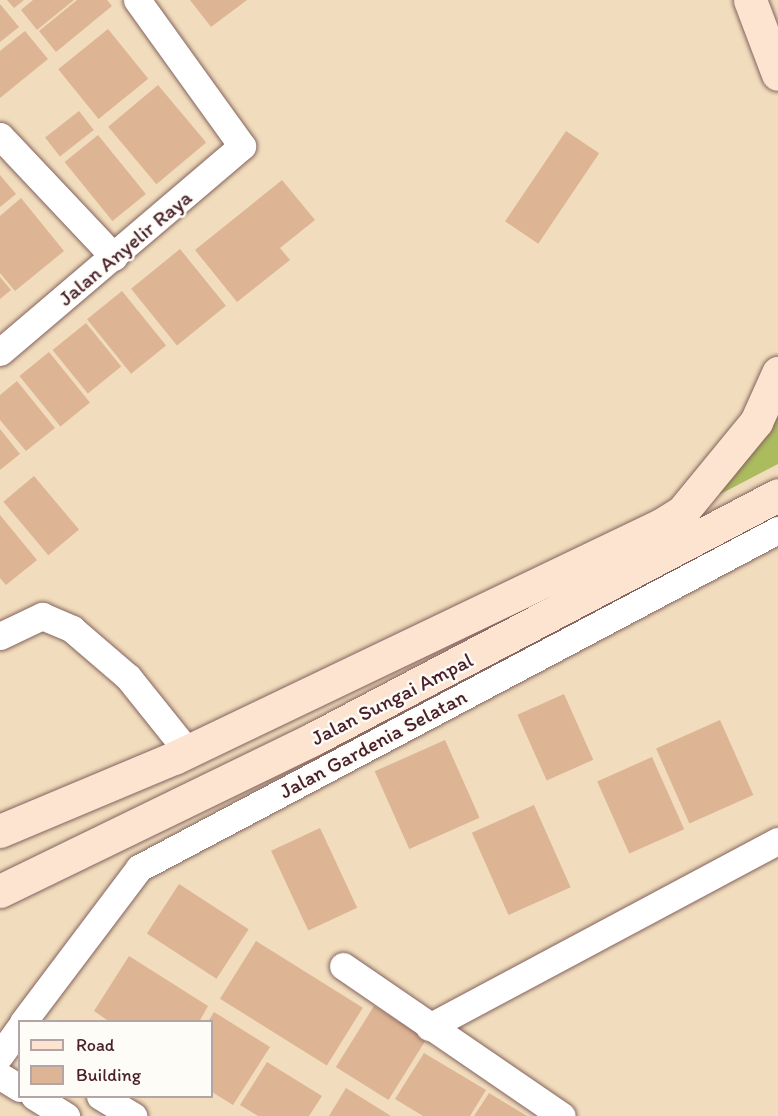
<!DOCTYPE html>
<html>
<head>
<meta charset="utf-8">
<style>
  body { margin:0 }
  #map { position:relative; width:778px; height:1116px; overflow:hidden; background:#f1ddbd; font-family:Itim,sans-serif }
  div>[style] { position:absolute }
  .green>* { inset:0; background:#abbc5f }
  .building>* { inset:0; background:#ddb494; transform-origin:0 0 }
  .roads { filter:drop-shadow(0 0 2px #84625e) drop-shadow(0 0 2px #84625e) }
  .minor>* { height:27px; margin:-13.5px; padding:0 13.5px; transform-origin:13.5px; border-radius:13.5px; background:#fff }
  .secondary>* { height:33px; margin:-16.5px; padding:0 16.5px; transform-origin:16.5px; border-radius:16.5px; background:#fde4d1 }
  span { translate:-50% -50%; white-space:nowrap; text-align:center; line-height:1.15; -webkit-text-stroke:5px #fdfcf7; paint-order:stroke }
  .street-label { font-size:21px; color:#4a1f2b }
  .legend { position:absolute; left:18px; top:1020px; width:195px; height:78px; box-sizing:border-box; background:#fdfcf7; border:2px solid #b5a4a5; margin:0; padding:8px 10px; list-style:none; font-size:18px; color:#4a1f2b }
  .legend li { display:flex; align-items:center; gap:12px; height:30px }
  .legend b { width:30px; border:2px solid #b5a4a5 }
</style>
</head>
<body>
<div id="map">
  <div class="green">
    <div style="clip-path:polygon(778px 386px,778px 464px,688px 511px)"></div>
  </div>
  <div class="building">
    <div style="clip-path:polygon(7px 0,24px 0,14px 8px)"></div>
    <div style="clip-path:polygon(33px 0,74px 0,37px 30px,21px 10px)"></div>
    <div style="clip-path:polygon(77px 0,107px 0,112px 6px,56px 52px,39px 31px)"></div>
    <div style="clip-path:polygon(190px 0,247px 0,211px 27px)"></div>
    <div style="clip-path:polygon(0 4px,19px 27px,0 42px)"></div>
    <div style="left:108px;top:29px;width:64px;height:64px;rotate:51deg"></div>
    <div style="clip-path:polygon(25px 31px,48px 59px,0 98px,0 51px)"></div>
    <div style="left:158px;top:85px;width:75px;height:65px;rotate:50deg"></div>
    <div style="left:79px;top:111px;width:24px;height:43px;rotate:52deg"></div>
    <div style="left:566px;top:131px;width:40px;height:109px;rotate:34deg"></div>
    <div style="left:98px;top:135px;width:76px;height:43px;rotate:51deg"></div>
    <div style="clip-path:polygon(0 175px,16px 194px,0 207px)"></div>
    <div style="clip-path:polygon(282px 180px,315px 220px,280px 248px,290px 260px,237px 302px,195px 250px)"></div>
    <div style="clip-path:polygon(21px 198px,64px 251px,15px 291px,0 273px,0 216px)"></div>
    <div style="left:180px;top:249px;width:73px;height:63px;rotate:51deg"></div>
    <div style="clip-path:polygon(0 277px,11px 290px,0 299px)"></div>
    <div style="left:122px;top:291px;width:70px;height:45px;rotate:51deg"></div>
    <div style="left:86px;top:323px;width:56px;height:43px;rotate:51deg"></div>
    <div style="left:49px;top:352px;width:65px;height:38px;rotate:51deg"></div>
    <div style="clip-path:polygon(17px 381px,55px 428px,26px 451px,0 420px,0 395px)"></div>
    <div style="clip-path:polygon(0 429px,20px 454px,0 470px)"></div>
    <div style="left:34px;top:476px;width:70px;height:40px;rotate:50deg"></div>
    <div style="clip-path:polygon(0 515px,37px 560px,6px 585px,0 578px)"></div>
    <div style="left:564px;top:694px;width:72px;height:51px;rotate:66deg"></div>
    <div style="left:720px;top:720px;width:82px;height:70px;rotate:66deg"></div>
    <div style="left:445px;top:740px;width:85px;height:77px;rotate:66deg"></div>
    <div style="left:652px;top:757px;width:79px;height:60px;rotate:66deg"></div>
    <div style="left:534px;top:805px;width:90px;height:68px;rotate:66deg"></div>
    <div style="left:320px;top:828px;width:88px;height:54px;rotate:65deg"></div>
    <div style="left:179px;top:884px;width:83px;height:59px;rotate:33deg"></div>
    <div style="left:256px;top:941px;width:126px;height:68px;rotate:32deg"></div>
    <div style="clip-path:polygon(129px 956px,208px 1006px,199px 1022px,110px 1022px,94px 1011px)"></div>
    <div style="left:374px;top:1006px;width:62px;height:72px;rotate:32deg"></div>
    <div style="clip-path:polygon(214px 1012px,270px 1047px,233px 1105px,212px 1092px,208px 1022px)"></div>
    <div style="clip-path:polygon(424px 1053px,486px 1090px,470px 1116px,423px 1116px,395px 1099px)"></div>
    <div style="clip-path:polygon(267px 1062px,322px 1096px,309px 1116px,258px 1116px,240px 1105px)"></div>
    <div style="clip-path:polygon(346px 1088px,391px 1116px,329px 1116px)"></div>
    <div style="clip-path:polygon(489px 1093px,527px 1116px,474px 1116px)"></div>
  </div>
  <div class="roads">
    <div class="minor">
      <div style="left:0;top:136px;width:166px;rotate:46.7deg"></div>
      <div style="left:0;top:352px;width:318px;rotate:-40.4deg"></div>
      <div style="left:242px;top:146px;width:180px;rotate:-125.7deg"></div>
      <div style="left:0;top:636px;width:47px;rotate:-25.5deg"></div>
      <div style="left:42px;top:616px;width:33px;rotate:23deg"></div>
      <div style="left:72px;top:629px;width:74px;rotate:40.6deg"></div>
      <div style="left:128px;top:677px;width:96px;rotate:51.3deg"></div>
      <div style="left:343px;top:966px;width:265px;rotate:34.4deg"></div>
      <div style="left:23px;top:1022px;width:193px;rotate:-53deg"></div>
      <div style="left:139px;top:868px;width:723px;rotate:-27.88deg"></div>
      <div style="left:429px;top:1027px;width:395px;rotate:-28.1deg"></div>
      <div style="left:0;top:1055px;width:34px;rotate:-54deg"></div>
      <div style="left:0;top:1076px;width:23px;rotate:31deg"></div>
      <div style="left:34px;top:1096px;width:38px;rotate:32deg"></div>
      <div style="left:100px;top:1096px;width:39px;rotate:31deg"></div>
    </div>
    <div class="secondary">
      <div style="left:750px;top:0;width:79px;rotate:69.3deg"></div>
      <div style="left:0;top:831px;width:189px;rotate:-22.8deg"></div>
      <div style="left:174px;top:758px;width:540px;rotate:-25.57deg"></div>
      <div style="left:661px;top:525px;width:25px;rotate:-32deg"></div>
      <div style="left:682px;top:512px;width:117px;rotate:-50.6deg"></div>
      <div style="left:756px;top:422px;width:54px;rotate:-65.8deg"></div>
      <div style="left:0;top:891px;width:346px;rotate:-25.9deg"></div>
      <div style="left:311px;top:740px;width:527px;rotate:-27.68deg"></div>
    </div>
  </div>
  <div class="street-label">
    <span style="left:125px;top:248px;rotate:-40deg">Jalan Anyelir Raya</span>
    <span style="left:392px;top:699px;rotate:-27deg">Jalan Sungai Ampal</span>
    <span style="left:373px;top:744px;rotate:-28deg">Jalan Gardenia Selatan</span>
  </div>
  <ul class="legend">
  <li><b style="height:8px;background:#fde4d1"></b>Road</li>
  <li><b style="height:16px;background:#ddb494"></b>Building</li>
  </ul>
</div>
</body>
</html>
